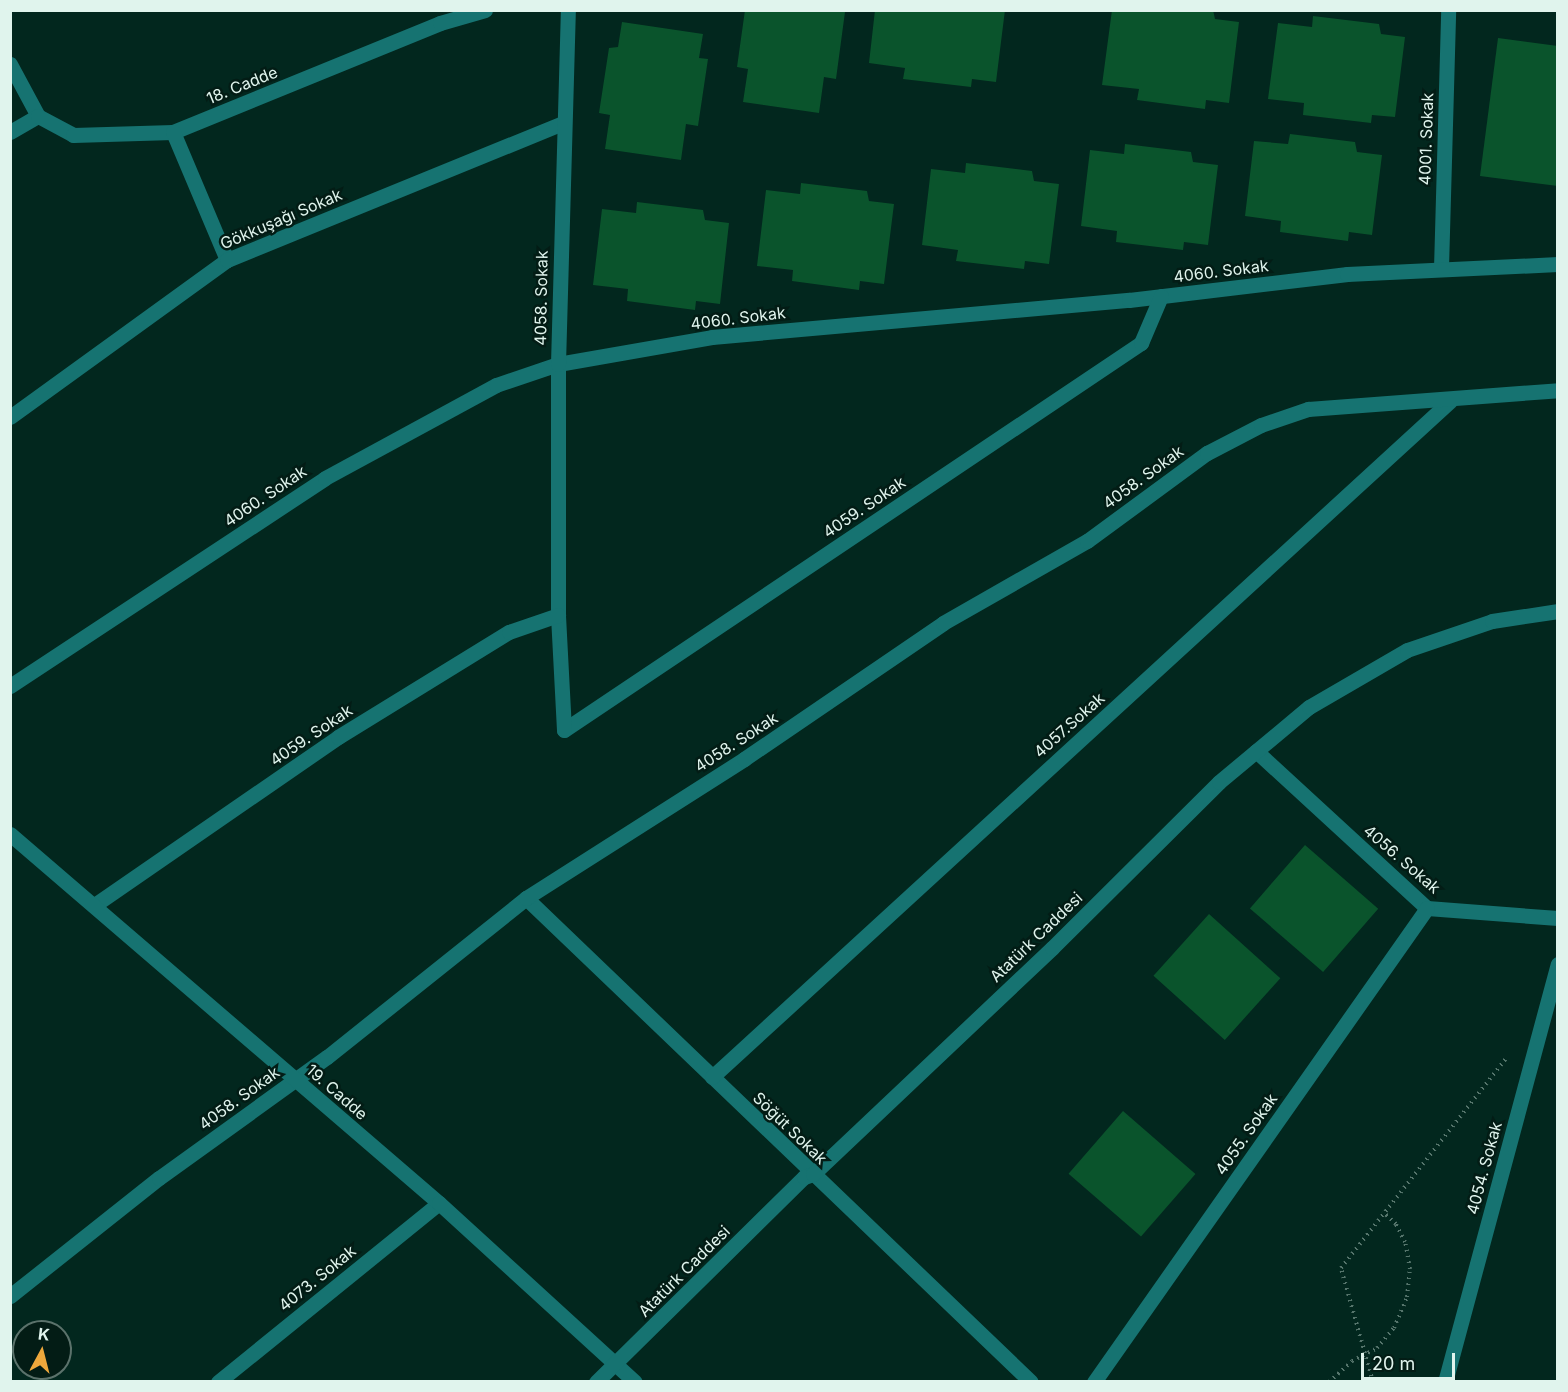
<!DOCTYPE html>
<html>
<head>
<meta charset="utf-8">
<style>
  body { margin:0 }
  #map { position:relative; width:1568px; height:1392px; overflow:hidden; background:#02271e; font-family:Inter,sans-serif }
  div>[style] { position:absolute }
  .building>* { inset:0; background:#0a542c; transform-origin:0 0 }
  .path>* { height:4px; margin-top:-2px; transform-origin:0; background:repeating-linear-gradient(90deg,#56756c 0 1.5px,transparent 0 6px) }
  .minor>* { height:15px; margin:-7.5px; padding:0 7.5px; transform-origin:7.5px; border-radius:7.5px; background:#167371 }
  .tertiary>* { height:15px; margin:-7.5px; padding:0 7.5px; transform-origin:7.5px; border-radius:7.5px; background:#167371 }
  span { translate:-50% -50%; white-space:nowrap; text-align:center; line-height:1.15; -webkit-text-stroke:5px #031c15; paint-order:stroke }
  .street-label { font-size:16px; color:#e0f4ed }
  .frame { position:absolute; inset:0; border:12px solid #e0f4ed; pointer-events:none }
  .north { position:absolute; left:12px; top:1320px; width:60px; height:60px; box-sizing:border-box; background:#031c15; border:2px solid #5b726b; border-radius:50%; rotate:7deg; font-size:16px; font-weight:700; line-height:24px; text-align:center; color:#e0f4ed }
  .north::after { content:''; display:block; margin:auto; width:21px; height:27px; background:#eea83c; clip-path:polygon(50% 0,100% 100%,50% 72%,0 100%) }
  .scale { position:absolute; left:1361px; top:1353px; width:94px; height:27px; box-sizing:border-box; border:3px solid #e0f4ed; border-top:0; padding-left:8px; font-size:18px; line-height:21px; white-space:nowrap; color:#e0f4ed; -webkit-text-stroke:4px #031c15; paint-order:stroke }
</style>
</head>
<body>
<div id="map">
  <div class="building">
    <div style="clip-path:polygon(745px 10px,845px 12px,836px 79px,824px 77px,819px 113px,743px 102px,748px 69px,737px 67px)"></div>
    <div style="clip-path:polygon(875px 10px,1005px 10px,996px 82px,972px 79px,971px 87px,903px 79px,905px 68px,869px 63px)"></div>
    <div style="clip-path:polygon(1112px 10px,1213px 10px,1215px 19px,1239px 22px,1229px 103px,1206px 100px,1205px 109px,1137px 100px,1139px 89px,1102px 85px)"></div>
    <div style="clip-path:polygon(1313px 16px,1379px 24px,1381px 34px,1405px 37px,1395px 117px,1372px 115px,1371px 123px,1303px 115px,1304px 103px,1268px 99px,1278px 23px,1312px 27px)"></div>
    <div style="clip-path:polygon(622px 22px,703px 34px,699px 58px,708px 59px,698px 126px,686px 124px,681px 160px,605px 149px,610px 115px,599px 113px,609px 48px,618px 47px)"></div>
    <div style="clip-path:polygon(1498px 38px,1558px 46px,1558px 186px,1480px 176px)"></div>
    <div style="clip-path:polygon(1290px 134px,1355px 142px,1357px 152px,1382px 155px,1372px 235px,1349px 232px,1348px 241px,1280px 232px,1281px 221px,1245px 216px,1254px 141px,1288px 144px)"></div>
    <div style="clip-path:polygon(1125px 144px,1191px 152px,1193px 162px,1218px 165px,1208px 245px,1184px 242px,1183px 250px,1116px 242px,1117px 231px,1081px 226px,1090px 150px,1124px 154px)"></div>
    <div style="clip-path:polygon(966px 163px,1032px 171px,1034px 181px,1059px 184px,1049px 264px,1025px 261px,1024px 269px,956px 261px,958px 250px,922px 245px,931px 169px,965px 173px)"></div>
    <div style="clip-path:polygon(801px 183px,867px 191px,869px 201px,894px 204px,884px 284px,860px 281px,859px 290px,792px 281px,793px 270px,757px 266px,766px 190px,800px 194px)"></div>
    <div style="clip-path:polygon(637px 202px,703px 210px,705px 220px,729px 223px,720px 304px,696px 301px,695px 310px,627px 301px,628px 289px,593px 285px,602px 209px,636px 213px)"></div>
    <div style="left:1305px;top:845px;width:97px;height:84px;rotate:41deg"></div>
    <div style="left:1209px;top:914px;width:96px;height:83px;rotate:42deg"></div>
    <div style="left:1123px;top:1111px;width:96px;height:83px;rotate:41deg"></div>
  </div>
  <div class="path">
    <div style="left:1329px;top:1382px;width:31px;rotate:-42deg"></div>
    <div style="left:1352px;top:1361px;width:28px;rotate:-27deg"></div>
    <div style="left:1377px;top:1348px;width:26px;rotate:-50deg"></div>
    <div style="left:1394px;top:1328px;width:34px;rotate:-67deg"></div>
    <div style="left:1407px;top:1297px;width:28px;rotate:-84deg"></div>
    <div style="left:1410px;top:1269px;width:27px;rotate:-100deg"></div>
    <div style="left:1405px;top:1242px;width:20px;rotate:-117deg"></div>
    <div style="left:1396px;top:1224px;width:18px;rotate:-137deg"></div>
    <div style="left:1373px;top:1382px;width:118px;rotate:-105.7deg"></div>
    <div style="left:1341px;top:1268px;width:268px;rotate:-51.8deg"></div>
  </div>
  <div class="minor">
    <div style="left:10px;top:64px;width:59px;rotate:61.7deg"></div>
    <div style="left:10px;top:132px;width:32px;rotate:-30deg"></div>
    <div style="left:38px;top:116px;width:40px;rotate:28deg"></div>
    <div style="left:73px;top:135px;width:100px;rotate:-1.7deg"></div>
    <div style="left:173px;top:132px;width:288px;rotate:-22.2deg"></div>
    <div style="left:440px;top:23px;width:47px;rotate:-16.1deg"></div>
    <div style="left:173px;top:132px;width:139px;rotate:67.1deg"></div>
    <div style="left:1441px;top:268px;width:258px;rotate:-88.4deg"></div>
    <div style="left:10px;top:417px;width:268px;rotate:-35.9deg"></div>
    <div style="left:227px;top:260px;width:363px;rotate:-22.2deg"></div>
    <div style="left:10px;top:686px;width:377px;rotate:-33.4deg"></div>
    <div style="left:325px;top:478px;width:195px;rotate:-28.5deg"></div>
    <div style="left:496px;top:385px;width:65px;rotate:-18.7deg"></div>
    <div style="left:558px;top:364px;width:156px;rotate:-9.9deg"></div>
    <div style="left:712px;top:337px;width:419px;rotate:-5.1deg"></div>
    <div style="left:1129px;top:300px;width:220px;rotate:-6.8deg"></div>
    <div style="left:1347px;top:274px;width:211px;rotate:-2.7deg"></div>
    <div style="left:564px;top:730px;width:695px;rotate:-33.85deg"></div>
    <div style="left:1141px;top:343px;width:51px;rotate:-66.9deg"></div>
    <div style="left:564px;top:730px;width:115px;rotate:-93deg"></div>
    <div style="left:558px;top:615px;width:251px;rotate:-90deg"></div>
    <div style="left:558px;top:364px;width:354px;rotate:-88.4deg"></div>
    <div style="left:1256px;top:751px;width:232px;rotate:42.6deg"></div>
    <div style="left:1427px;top:908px;width:131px;rotate:4.4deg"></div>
    <div style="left:526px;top:898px;width:699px;rotate:43.78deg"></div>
    <div style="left:96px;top:904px;width:294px;rotate:-34.6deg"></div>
    <div style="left:338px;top:737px;width:201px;rotate:-31.6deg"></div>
    <div style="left:509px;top:632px;width:52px;rotate:-19.1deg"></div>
    <div style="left:712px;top:1077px;width:1001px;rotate:-42.49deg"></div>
    <div style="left:10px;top:1296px;width:190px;rotate:-38.4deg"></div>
    <div style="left:159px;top:1178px;width:207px;rotate:-35.8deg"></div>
    <div style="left:327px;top:1057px;width:255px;rotate:-38.6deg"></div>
    <div style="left:526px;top:898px;width:259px;rotate:-32.5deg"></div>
    <div style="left:744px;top:759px;width:241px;rotate:-34.3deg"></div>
    <div style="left:943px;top:623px;width:166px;rotate:-29.7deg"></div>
    <div style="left:1087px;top:541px;width:149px;rotate:-36.3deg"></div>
    <div style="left:1207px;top:453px;width:61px;rotate:-27.4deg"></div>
    <div style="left:1261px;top:425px;width:50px;rotate:-18.8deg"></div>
    <div style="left:1308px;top:409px;width:251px;rotate:-4.3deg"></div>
    <div style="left:218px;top:1382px;width:284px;rotate:-39deg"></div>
    <div style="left:1094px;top:1382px;width:579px;rotate:-54.91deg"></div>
    <div style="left:1445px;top:1382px;width:433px;rotate:-74.9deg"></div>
  </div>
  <div class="tertiary">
    <div style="left:10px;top:834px;width:566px;rotate:40.7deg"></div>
    <div style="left:439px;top:1203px;width:265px;rotate:42.4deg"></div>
    <div style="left:596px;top:1382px;width:292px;rotate:-44.6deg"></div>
    <div style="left:804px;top:1177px;width:9px;rotate:-18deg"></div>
    <div style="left:813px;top:1174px;width:329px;rotate:-43.4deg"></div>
    <div style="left:1052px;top:948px;width:235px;rotate:-44.8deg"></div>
    <div style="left:1219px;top:782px;width:117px;rotate:-39.8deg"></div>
    <div style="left:1309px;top:707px;width:113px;rotate:-30.2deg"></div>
    <div style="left:1407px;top:650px;width:90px;rotate:-18.8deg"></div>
    <div style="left:1492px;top:621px;width:67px;rotate:-8.6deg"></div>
  </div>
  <div class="street-label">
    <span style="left:242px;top:85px;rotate:-22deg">18. Cadde</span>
    <span style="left:1426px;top:139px;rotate:-88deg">4001. Sokak</span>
    <span style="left:281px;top:219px;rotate:-23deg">Gökkuşağı Sokak</span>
    <span style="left:1221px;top:271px;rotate:-7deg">4060. Sokak</span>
    <span style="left:541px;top:298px;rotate:-89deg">4058. Sokak</span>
    <span style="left:738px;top:318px;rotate:-7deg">4060. Sokak</span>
    <span style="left:1143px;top:477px;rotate:-36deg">4058. Sokak</span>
    <span style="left:265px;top:496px;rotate:-34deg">4060. Sokak</span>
    <span style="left:864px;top:507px;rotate:-34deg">4059. Sokak</span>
    <span style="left:1069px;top:725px;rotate:-42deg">4057.Sokak</span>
    <span style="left:311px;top:735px;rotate:-34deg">4059. Sokak</span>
    <span style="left:736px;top:742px;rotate:-33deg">4058. Sokak</span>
    <span style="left:1402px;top:859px;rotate:41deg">4056. Sokak</span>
    <span style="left:1036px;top:937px;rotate:-44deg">Atatürk Caddesi</span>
    <span style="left:337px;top:1092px;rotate:41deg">19. Cadde</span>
    <span style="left:239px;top:1098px;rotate:-36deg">4058. Sokak</span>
    <span style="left:790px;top:1128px;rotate:44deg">Söğüt Sokak</span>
    <span style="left:1246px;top:1134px;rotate:-55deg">4055. Sokak</span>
    <span style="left:1484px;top:1168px;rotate:-75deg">4054. Sokak</span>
    <span style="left:684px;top:1271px;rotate:-45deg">Atatürk Caddesi</span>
    <span style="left:317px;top:1278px;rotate:-39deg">4073. Sokak</span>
  </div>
  <div class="frame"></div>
  <div class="north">K</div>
  <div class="scale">20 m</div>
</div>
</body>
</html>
